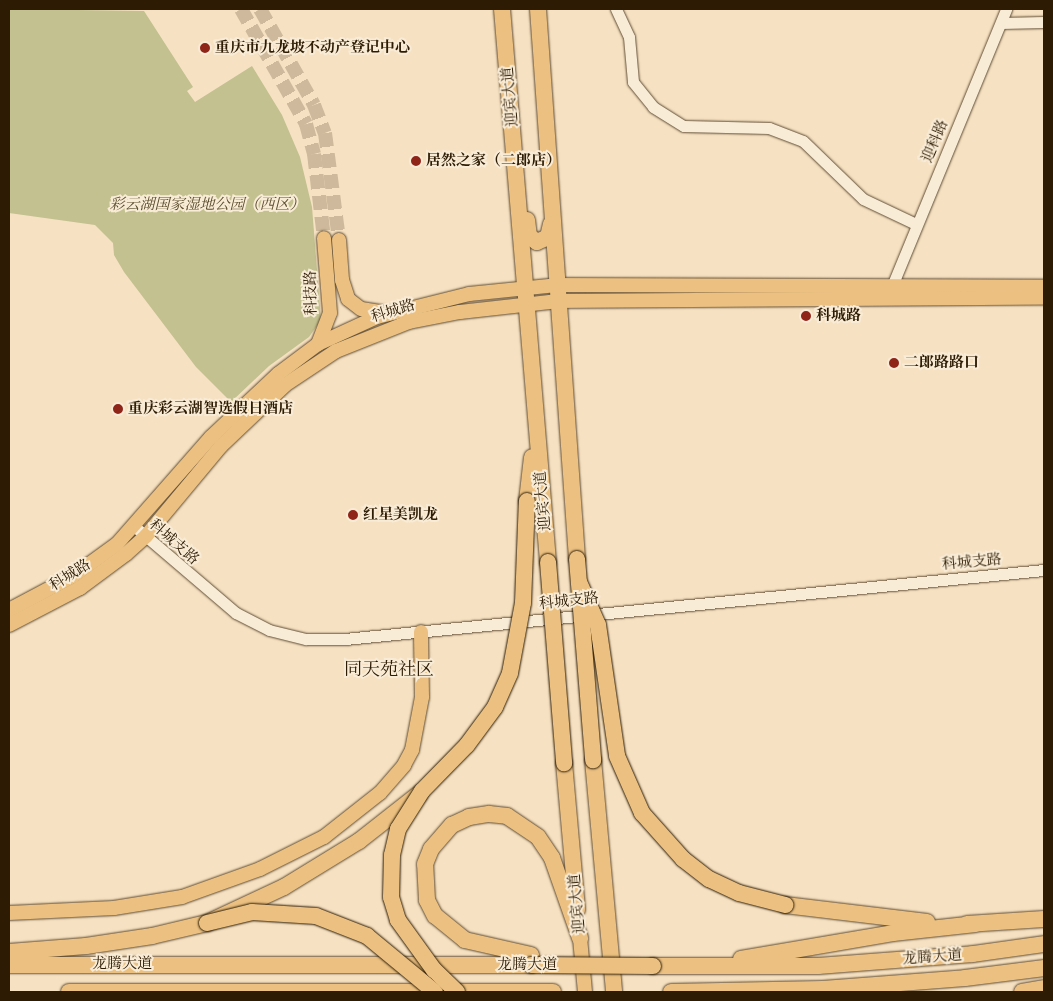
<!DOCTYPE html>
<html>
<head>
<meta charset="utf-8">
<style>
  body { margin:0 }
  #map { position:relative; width:1053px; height:1001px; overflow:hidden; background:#f6e1c2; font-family:"IM FELL DW Pica","Noto Serif SC",serif }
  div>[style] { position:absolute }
  .green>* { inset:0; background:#c2c18f }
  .major-tunnel>* { height:14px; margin-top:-7px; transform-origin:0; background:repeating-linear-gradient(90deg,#ceb99c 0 14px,transparent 0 21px) }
  .roads { filter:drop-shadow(0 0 1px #5f4c33) drop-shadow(0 0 1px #5f4c33) }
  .minor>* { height:11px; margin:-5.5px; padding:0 5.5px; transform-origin:5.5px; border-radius:5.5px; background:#f9ecd7 }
  .major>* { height:14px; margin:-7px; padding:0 7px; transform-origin:7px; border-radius:7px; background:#ebc081 }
  .highway>* { height:16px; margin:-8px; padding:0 8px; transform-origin:8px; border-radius:8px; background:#ebc081 }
  .bridges { filter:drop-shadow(0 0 1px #2d1b03) drop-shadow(0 0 1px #2d1b03) }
  .highway-bridge>* { height:16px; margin:-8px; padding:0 8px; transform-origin:8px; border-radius:8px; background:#ebc081 }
  .dots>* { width:14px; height:14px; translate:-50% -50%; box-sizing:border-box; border:2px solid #f9ecd7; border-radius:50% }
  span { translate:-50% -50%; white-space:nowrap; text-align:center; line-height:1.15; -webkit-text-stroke:4px #f9ecd7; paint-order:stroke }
  .poi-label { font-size:15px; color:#2d1b03; font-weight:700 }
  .left { translate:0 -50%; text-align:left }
  .street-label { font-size:15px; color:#2d1b03 }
  .park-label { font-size:15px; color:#5a4d2d; font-style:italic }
  .quarter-label { font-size:18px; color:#2d1b03 }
  .frame { position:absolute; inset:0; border:10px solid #2d1b03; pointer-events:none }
</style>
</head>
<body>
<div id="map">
  <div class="green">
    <div style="clip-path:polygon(9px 9px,144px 11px,193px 87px,187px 91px,195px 102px,252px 66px,282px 115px,300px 157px,312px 207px,321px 320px,309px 337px,269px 366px,231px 402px,196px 367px,124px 272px,114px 255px,113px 243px,95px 225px,9px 213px)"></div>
  </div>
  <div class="major-tunnel">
    <div style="left:241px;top:9px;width:132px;rotate:60.5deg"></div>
    <div style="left:306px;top:124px;width:31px;rotate:75deg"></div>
    <div style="left:314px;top:154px;width:85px;rotate:83.2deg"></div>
    <div style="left:260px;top:9px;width:110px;rotate:60.6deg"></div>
    <div style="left:314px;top:105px;width:30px;rotate:69deg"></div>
    <div style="left:325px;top:133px;width:108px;rotate:82.5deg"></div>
  </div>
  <div class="roads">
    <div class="minor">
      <div style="left:616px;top:9px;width:31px;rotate:65deg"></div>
      <div style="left:629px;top:37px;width:45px;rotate:84.9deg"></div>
      <div style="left:633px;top:82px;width:32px;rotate:51deg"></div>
      <div style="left:653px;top:107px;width:36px;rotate:32deg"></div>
      <div style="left:684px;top:126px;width:85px;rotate:1.3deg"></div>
      <div style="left:769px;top:128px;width:36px;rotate:21deg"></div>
      <div style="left:803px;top:141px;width:83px;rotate:44deg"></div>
      <div style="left:863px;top:199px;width:59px;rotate:25.3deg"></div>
      <div style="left:1001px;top:23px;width:43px;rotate:-1.3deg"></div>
      <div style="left:892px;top:286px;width:300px;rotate:-67.6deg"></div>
      <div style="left:134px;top:526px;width:134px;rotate:40.5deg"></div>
      <div style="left:236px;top:613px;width:37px;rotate:27deg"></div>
      <div style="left:269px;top:630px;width:38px;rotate:14deg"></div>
      <div style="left:306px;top:639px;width:39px"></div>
      <div style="left:345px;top:639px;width:702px;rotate:-5.64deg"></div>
    </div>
    <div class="major">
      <div style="left:339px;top:240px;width:40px;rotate:85.7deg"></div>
      <div style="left:342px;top:280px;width:20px;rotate:72deg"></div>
      <div style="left:348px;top:299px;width:16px;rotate:38deg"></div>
      <div style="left:361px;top:309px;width:24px;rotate:9deg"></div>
      <div style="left:318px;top:344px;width:33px;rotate:-69deg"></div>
      <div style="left:330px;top:313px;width:75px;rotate:-94.6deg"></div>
      <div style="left:9px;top:610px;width:72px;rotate:-28deg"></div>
      <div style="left:73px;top:576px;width:54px;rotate:-36deg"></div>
      <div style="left:117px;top:544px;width:142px;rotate:-48.7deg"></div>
      <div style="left:211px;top:437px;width:92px;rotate:-43.2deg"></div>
      <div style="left:278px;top:374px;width:50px;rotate:-36.9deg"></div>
      <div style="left:318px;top:344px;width:65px;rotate:-24.6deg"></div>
      <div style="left:377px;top:317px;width:95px;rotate:-14deg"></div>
      <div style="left:469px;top:294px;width:88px;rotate:-5.8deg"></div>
      <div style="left:557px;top:285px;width:487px;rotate:0.2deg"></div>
      <div style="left:9px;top:625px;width:80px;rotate:-27.5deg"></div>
      <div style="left:80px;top:588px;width:57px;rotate:-36.5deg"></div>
      <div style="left:126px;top:554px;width:27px;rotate:-42deg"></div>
      <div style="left:146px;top:536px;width:117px;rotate:-50.2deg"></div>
      <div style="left:221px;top:446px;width:88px;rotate:-43.6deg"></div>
      <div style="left:285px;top:385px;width:61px;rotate:-33.7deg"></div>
      <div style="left:336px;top:351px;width:79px;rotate:-21.7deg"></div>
      <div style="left:409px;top:322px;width:52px;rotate:-11.1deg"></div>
      <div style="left:460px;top:312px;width:99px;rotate:-6.4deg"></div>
      <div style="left:558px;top:301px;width:486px;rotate:-0.4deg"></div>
      <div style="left:9px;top:913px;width:105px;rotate:-2.7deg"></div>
      <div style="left:114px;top:908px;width:69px;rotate:-9.2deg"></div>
      <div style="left:182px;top:897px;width:83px;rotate:-19.7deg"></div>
      <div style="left:260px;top:869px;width:72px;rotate:-26.6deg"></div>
      <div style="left:324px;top:837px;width:71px;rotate:-38.2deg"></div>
      <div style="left:380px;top:793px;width:37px;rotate:-49deg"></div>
      <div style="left:404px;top:765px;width:17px;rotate:-62deg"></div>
      <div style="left:412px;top:750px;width:54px;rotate:-79.3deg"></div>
      <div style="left:422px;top:697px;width:65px;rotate:-90.9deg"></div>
      <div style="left:580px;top:938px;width:54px;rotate:84.7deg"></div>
    </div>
    <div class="highway">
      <div style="left:502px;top:9px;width:555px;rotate:85.24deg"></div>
      <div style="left:538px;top:9px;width:551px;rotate:85.94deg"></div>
      <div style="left:527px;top:220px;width:16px;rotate:83deg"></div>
      <div style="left:529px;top:236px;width:10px;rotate:37deg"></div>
      <div style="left:537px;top:242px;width:12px;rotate:-24deg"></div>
      <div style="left:548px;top:237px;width:13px;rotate:-77deg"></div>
      <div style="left:527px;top:501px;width:44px;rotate:-83.5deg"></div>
      <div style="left:593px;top:760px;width:233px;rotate:84.8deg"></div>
      <div style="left:564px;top:763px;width:147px;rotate:84.9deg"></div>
      <div style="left:785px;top:905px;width:143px;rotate:6.8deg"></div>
      <div style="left:967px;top:924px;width:77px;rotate:-3.7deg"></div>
      <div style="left:9px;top:952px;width:77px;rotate:-4.5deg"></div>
      <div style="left:86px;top:946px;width:67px;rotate:-8.6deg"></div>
      <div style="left:152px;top:936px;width:57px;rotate:-13.3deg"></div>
      <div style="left:207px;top:923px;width:85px;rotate:-25.1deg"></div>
      <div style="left:284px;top:887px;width:88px;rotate:-31.5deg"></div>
      <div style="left:359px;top:841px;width:76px;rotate:-38.1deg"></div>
      <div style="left:531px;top:955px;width:68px;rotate:-167.2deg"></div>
      <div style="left:465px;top:940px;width:38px;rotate:-141deg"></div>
      <div style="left:435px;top:916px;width:18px;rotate:-117deg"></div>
      <div style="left:427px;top:900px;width:36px;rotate:-93deg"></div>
      <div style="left:425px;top:864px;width:16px;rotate:-68deg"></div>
      <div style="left:431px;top:849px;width:32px;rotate:-49deg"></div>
      <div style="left:452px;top:825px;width:19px;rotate:-25deg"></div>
      <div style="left:469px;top:817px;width:20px;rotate:-9deg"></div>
      <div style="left:489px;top:814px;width:18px;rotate:6deg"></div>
      <div style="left:507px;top:816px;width:37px;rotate:34deg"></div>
      <div style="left:538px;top:837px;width:25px;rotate:56deg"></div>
      <div style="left:552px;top:858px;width:85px;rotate:70.7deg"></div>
      <div style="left:741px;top:959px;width:154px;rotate:-9.7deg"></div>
      <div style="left:893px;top:933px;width:83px;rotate:-6.2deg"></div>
      <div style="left:9px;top:965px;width:522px"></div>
      <div style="left:653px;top:966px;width:165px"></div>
      <div style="left:818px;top:966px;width:155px;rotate:-4.4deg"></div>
      <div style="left:973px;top:954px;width:72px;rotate:-8deg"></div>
      <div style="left:69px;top:992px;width:484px"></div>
      <div style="left:671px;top:992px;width:152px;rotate:-1.1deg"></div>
      <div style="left:823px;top:989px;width:142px;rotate:-4.4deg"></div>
      <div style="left:965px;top:978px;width:80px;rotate:-7.2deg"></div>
      <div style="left:1022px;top:992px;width:22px;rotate:-10deg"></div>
    </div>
  </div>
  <div class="bridges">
    <div class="highway-bridge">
      <div style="left:577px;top:559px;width:202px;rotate:85.4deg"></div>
      <div style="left:548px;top:562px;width:202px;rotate:85.4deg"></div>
      <div style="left:579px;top:582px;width:47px;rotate:66.2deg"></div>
      <div style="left:598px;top:625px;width:132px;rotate:81.7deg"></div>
      <div style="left:617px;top:756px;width:62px;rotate:66.3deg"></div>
      <div style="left:642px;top:813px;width:62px;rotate:48.3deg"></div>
      <div style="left:683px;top:859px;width:33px;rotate:38deg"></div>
      <div style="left:709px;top:879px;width:33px;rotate:25deg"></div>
      <div style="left:739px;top:893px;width:48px;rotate:14.6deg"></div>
      <div style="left:207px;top:923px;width:46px;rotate:-13.7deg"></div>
      <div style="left:252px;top:912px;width:64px;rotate:3.6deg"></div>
      <div style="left:316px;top:916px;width:55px;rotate:21.4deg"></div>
      <div style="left:367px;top:936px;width:88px;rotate:39.5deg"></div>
      <div style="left:531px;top:965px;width:122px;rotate:0.5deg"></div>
      <div style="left:457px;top:992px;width:32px;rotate:-136deg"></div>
      <div style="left:434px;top:970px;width:62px;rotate:-125.8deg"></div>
      <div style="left:398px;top:920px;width:24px;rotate:-107deg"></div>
      <div style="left:391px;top:897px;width:42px;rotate:-88.6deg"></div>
      <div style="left:392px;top:855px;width:27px;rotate:-77deg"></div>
      <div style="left:398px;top:829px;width:45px;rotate:-57.7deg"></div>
      <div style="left:422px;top:791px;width:64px;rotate:-45.6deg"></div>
      <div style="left:467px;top:745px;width:47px;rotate:-53.6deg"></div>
      <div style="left:495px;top:707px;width:37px;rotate:-66deg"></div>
      <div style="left:510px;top:673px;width:71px;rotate:-79.5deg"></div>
      <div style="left:523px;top:603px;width:102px;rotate:-87.8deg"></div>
    </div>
  </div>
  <div class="dots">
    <div style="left:205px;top:48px;background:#8f2418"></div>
    <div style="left:416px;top:161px;background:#8f2418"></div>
    <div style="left:806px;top:316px;background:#8f2418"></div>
    <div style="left:894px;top:363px;background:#8f2418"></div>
    <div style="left:118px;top:409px;background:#8f2418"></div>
    <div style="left:353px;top:515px;background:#8f2418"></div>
  </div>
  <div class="poi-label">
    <span class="left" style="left:215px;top:48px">重庆市九龙坡不动产登记中心</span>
    <span class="left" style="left:426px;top:161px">居然之家（二郎店）</span>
    <span class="left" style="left:816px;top:316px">科城路</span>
    <span class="left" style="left:904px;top:363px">二郎路路口</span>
    <span class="left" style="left:128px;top:409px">重庆彩云湖智选假日酒店</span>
    <span class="left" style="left:363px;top:515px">红星美凯龙</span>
  </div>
  <div class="street-label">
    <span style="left:510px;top:97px;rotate:-95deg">迎宾大道</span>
    <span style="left:935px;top:141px;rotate:-67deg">迎科路</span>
    <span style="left:311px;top:293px;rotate:-91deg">科技路</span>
    <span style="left:393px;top:311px;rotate:-17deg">科城路</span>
    <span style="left:543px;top:501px;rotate:-95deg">迎宾大道</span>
    <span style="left:174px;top:542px;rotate:41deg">科城支路</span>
    <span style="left:972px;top:562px;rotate:-5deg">科城支路</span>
    <span style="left:70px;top:575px;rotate:-32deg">科城路</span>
    <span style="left:569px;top:601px;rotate:-6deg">科城支路</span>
    <span style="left:577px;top:904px;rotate:-95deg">迎宾大道</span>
    <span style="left:932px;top:957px;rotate:-4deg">龙腾大道</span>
    <span style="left:122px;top:964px">龙腾大道</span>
    <span style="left:527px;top:965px">龙腾大道</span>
  </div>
  <div class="park-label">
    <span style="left:207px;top:205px">彩云湖国家湿地公园（西区）</span>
  </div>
  <div class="quarter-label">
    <span style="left:389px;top:670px">同天苑社区</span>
  </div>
  <div class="frame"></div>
</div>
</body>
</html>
